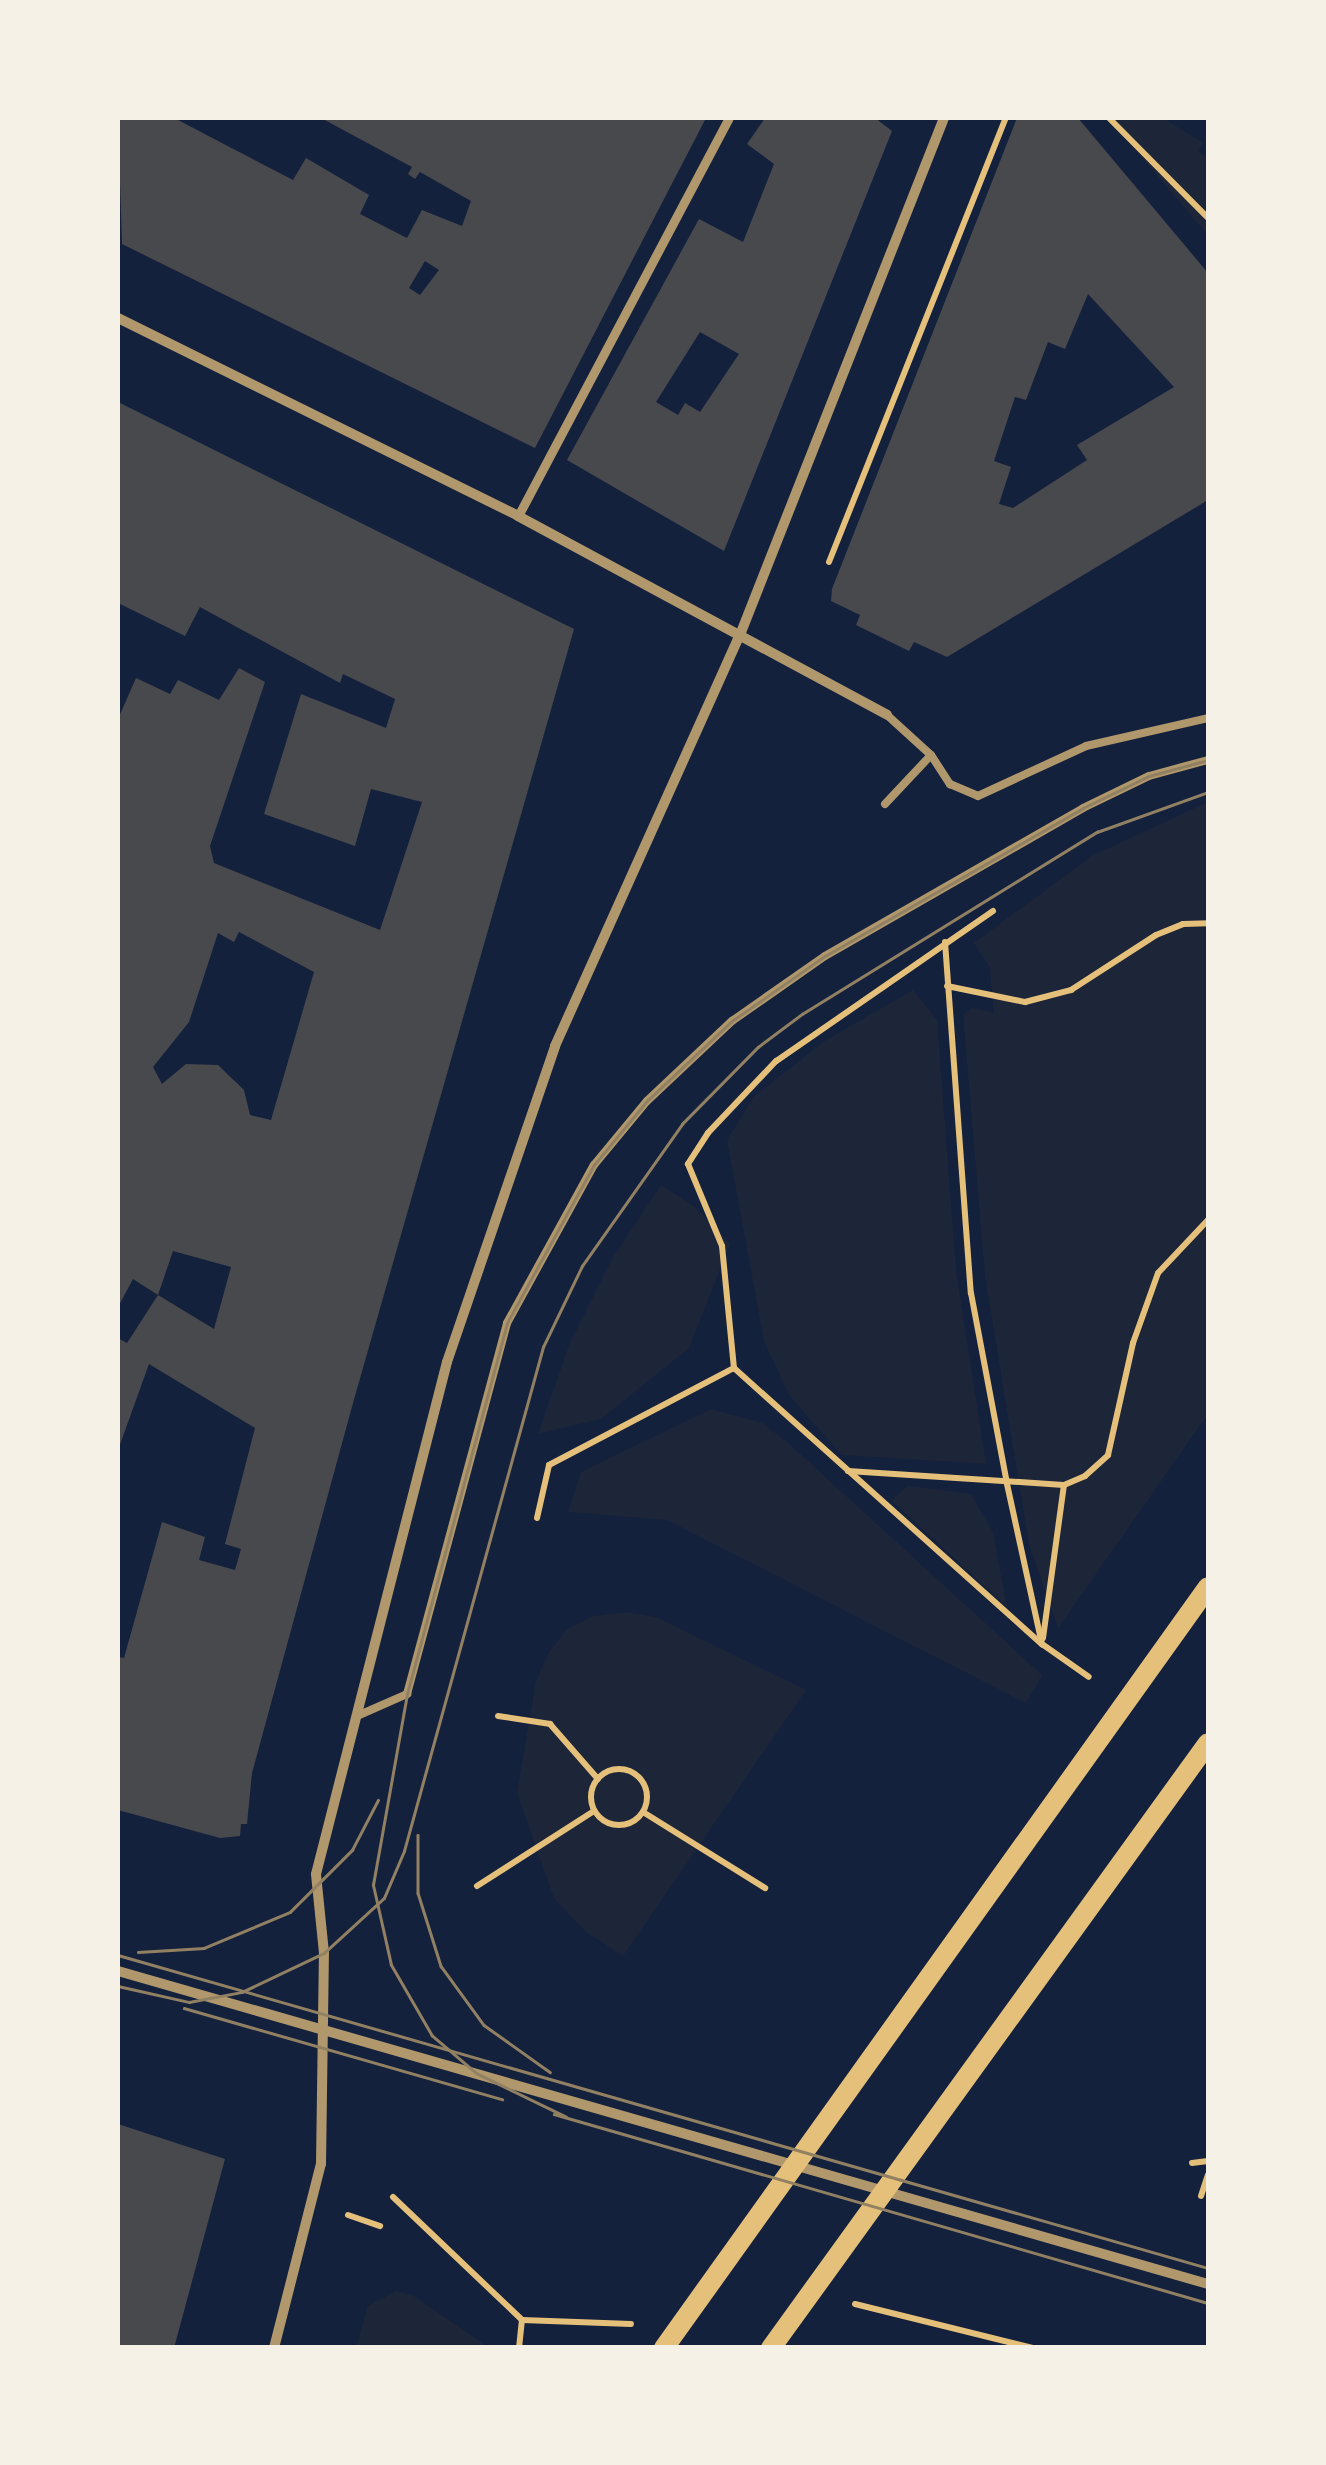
<!DOCTYPE html>
<html>
<head>
<meta charset="utf-8">
<style>
  body { margin:0 }
  #map { position:relative; width:1326px; height:2465px; overflow:hidden; background:#14213d; font-family:"DM Sans",sans-serif }
  div>[style] { position:absolute }
  .green>* { inset:0; background:#1d2539 }
  .building>* { inset:0; background:#48494c }
  .path>* { height:6px; margin:-3px; padding:0 3px; transform-origin:3px; border-radius:3px; background:#e5c07b }
  .path>.ring { margin:-3px; padding:0; box-sizing:content-box; background:none; border:6px solid #e5c07b; border-radius:50% }
  .service>* { height:8px; margin:-4px; padding:0 4px; transform-origin:4px; border-radius:4px; background:#b1986c }
  .pedestrian>* { height:9px; margin:-4.5px; padding:0 4.5px; transform-origin:4.5px; border-radius:4.5px; background:#b1986c }
  .minor>* { height:10px; margin:-5px; padding:0 5px; transform-origin:5px; border-radius:5px; background:#b1986c }
  .secondary>* { height:20px; margin:-10px; padding:0 10px; transform-origin:10px; border-radius:10px; background:#e5c07b }
  .tram>* { height:2.5px; margin:-1.25px; padding:0 1.25px; transform-origin:1.25px; border-radius:1.25px; background:#918062 }
  span { translate:-50% -50%; white-space:nowrap; text-align:center; line-height:1.15; -webkit-text-stroke:8px #f6f1e7; paint-order:stroke }
  .frame { position:absolute; inset:0; border:120px solid #f6f1e7; pointer-events:none }
</style>
</head>
<body>
<div id="map">
  <div class="green">
    <div style="clip-path:polygon(1108px 118px,1163px 118px,1203px 143px,1198px 151px,1208px 158px,1208px 235px)"></div>
    <div style="clip-path:polygon(1208px 802px,1208px 1414px,1058px 1628px,1029px 1544px,985px 1276px,963px 1014px,973px 1008px,994px 1013px,990px 968px,974px 943px,1092px 856px)"></div>
    <div style="clip-path:polygon(913px 990px,937px 1020px,956px 1271px,986px 1464px,842px 1455px,789px 1395px,764px 1341px,727px 1140px,754px 1097px,823px 1042px)"></div>
    <div style="clip-path:polygon(661px 1185px,696px 1208px,730px 1244px,689px 1348px,601px 1419px,538px 1434px,569px 1345px,612px 1259px)"></div>
    <div style="clip-path:polygon(711px 1409px,762px 1423px,787px 1442px,1042px 1675px,1026px 1703px,667px 1520px,568px 1512px,581px 1472px)"></div>
    <div style="clip-path:polygon(908px 1486px,971px 1494px,993px 1532px,1007px 1607px,891px 1500px)"></div>
    <div style="clip-path:polygon(627px 1612px,656px 1617px,806px 1690px,623px 1956px,585px 1931px,554px 1898px,517px 1793px,536px 1681px,549px 1652px,567px 1629px,593px 1616px)"></div>
    <div style="clip-path:polygon(396px 2291px,414px 2296px,488px 2347px,356px 2347px,368px 2306px)"></div>
  </div>
  <div class="building">
    <div style="clip-path:polygon(evenodd,118px 118px,176px 119px,293px 180px,306px 158px,369px 195px,360px 214px,407px 238px,422px 210px,462px 226px,471px 201px,420px 172px,415px 179px,408px 174px,412px 167px,321px 118px,706px 118px,535px 448px,122px 244px,118px 118px,425px 261px,439px 270px,420px 295px,409px 288px,425px 261px)"></div>
    <div style="clip-path:polygon(evenodd,765px 118px,875px 118px,892px 131px,724px 551px,567px 460px,699px 219px,743px 242px,774px 164px,747px 144px,765px 118px,700px 332px,739px 354px,700px 412px,685px 403px,678px 415px,656px 402px,700px 332px)"></div>
    <div style="clip-path:polygon(evenodd,1017px 118px,1078px 118px,1208px 273px,1208px 500px,947px 657px,914px 642px,909px 651px,856px 625px,860px 615px,831px 601px,832px 589px,1017px 118px,1088px 294px,1174px 387px,1077px 445px,1087px 460px,1013px 508px,999px 504px,1011px 467px,994px 461px,1015px 397px,1026px 400px,1048px 342px,1065px 349px,1088px 294px)"></div>
    <div style="clip-path:polygon(evenodd,118px 402px,574px 629px,353px 1403px,252px 1773px,247px 1824px,241px 1824px,240px 1836px,220px 1838px,118px 1810px,118px 1657px,124px 1658px,162px 1522px,205px 1537px,199px 1560px,235px 1570px,241px 1549px,225px 1544px,255px 1428px,149px 1364px,118px 1450px,118px 1338px,127px 1343px,158px 1295px,214px 1329px,231px 1267px,173px 1251px,158px 1295px,133px 1279px,118px 1307px,118px 719px,136px 678px,170px 694px,178px 680px,219px 700px,239px 668px,265px 682px,210px 846px,214px 863px,380px 930px,422px 802px,371px 789px,355px 846px,264px 814px,301px 694px,386px 728px,395px 699px,343px 674px,340px 683px,200px 607px,185px 636px,118px 603px,118px 402px,239px 932px,314px 972px,271px 1120px,250px 1115px,244px 1090px,218px 1065px,186px 1064px,162px 1084px,153px 1067px,189px 1022px,218px 933px,234px 942px,239px 932px)"></div>
    <div style="clip-path:polygon(118px 2124px,225px 2159px,174px 2348px,118px 2348px)"></div>
  </div>
  <div class="path">
    <div style="left:1109px;top:118px;width:141px;rotate:45.3deg"></div>
    <div style="left:829px;top:562px;width:478px;rotate:-68.3deg"></div>
    <div style="left:993px;top:911px;width:264px;rotate:145.3deg"></div>
    <div style="left:776px;top:1061px;width:99px;rotate:133.4deg"></div>
    <div style="left:708px;top:1133px;width:37px;rotate:123deg"></div>
    <div style="left:688px;top:1164px;width:89px;rotate:67.5deg"></div>
    <div style="left:722px;top:1246px;width:123px;rotate:84.4deg"></div>
    <div style="left:734px;top:1368px;width:414px;rotate:41.9deg"></div>
    <div style="left:945px;top:942px;width:352px;rotate:85.8deg"></div>
    <div style="left:971px;top:1293px;width:194px;rotate:79.3deg"></div>
    <div style="left:1007px;top:1484px;width:164px;rotate:77.7deg"></div>
    <div style="left:1042px;top:1644px;width:57px;rotate:35.1deg"></div>
    <div style="left:947px;top:986px;width:80px;rotate:11.6deg"></div>
    <div style="left:1025px;top:1002px;width:48px;rotate:-14.6deg"></div>
    <div style="left:1071px;top:990px;width:101px;rotate:-32.9deg"></div>
    <div style="left:1156px;top:935px;width:29px;rotate:-22deg"></div>
    <div style="left:1183px;top:924px;width:25px;rotate:-2deg"></div>
    <div style="left:848px;top:1471px;width:216px;rotate:3.7deg"></div>
    <div style="left:1064px;top:1485px;width:23px;rotate:-23deg"></div>
    <div style="left:1085px;top:1476px;width:31px;rotate:-42deg"></div>
    <div style="left:1108px;top:1455px;width:115px;rotate:-77.4deg"></div>
    <div style="left:1133px;top:1343px;width:74px;rotate:-70.3deg"></div>
    <div style="left:1158px;top:1273px;width:73px;rotate:-46.7deg"></div>
    <div style="left:537px;top:1518px;width:54px;rotate:-77.2deg"></div>
    <div style="left:549px;top:1465px;width:209px;rotate:-27.7deg"></div>
    <div style="left:1043px;top:1638px;width:154px;rotate:-82.2deg"></div>
    <div style="left:498px;top:1716px;width:53px;rotate:8.7deg"></div>
    <div style="left:550px;top:1724px;width:73px;rotate:48.9deg"></div>
    <div class="ring" style="left:591px;top:1769px;width:50px;height:50px"></div>
    <div style="left:643px;top:1812px;width:144px;rotate:31.9deg"></div>
    <div style="left:477px;top:1886px;width:139px;rotate:-32.7deg"></div>
    <div style="left:1192px;top:2163px;width:16px;rotate:-7deg"></div>
    <div style="left:1201px;top:2196px;width:22px;rotate:-72deg"></div>
    <div style="left:393px;top:2197px;width:178px;rotate:43.6deg"></div>
    <div style="left:522px;top:2320px;width:109px;rotate:2.1deg"></div>
    <div style="left:348px;top:2215px;width:34px;rotate:19deg"></div>
    <div style="left:855px;top:2304px;width:183px;rotate:13.9deg"></div>
    <div style="left:519px;top:2348px;width:28px;rotate:-84deg"></div>
  </div>
  <div class="service">
    <div style="left:887px;top:715px;width:59px;rotate:42.3deg"></div>
    <div style="left:931px;top:755px;width:35px;rotate:57deg"></div>
    <div style="left:950px;top:784px;width:30px;rotate:23deg"></div>
    <div style="left:978px;top:796px;width:119px;rotate:-24.8deg"></div>
    <div style="left:1086px;top:746px;width:125px;rotate:-12.9deg"></div>
    <div style="left:885px;top:804px;width:67px;rotate:-46.8deg"></div>
    <div style="left:357px;top:1716px;width:55px;rotate:-23.7deg"></div>
    <div style="left:407px;top:1694px;width:384px;rotate:-74.9deg"></div>
    <div style="left:507px;top:1323px;width:180px;rotate:-61.2deg"></div>
    <div style="left:594px;top:1165px;width:83px;rotate:-50.4deg"></div>
    <div style="left:647px;top:1101px;width:117px;rotate:-43.3deg"></div>
    <div style="left:732px;top:1021px;width:113px;rotate:-35deg"></div>
    <div style="left:825px;top:956px;width:297px;rotate:-29.8deg"></div>
    <div style="left:1083px;top:808px;width:73px;rotate:-25.9deg"></div>
    <div style="left:1149px;top:776px;width:61px;rotate:-15.2deg"></div>
  </div>
  <div class="pedestrian">
    <div style="left:518px;top:516px;width:450px;rotate:-62.1deg"></div>
  </div>
  <div class="minor">
    <div style="left:118px;top:318px;width:446px;rotate:26.3deg"></div>
    <div style="left:518px;top:516px;width:419px;rotate:28.3deg"></div>
    <div style="left:118px;top:1971px;width:1134px;rotate:16.02deg"></div>
    <div style="left:274px;top:2348px;width:190px;rotate:-75.7deg"></div>
    <div style="left:321px;top:2164px;width:211px;rotate:-89.2deg"></div>
    <div style="left:324px;top:1953px;width:79px;rotate:-95.8deg"></div>
    <div style="left:316px;top:1874px;width:528px;rotate:-75.65deg"></div>
    <div style="left:447px;top:1362px;width:334px;rotate:-71.1deg"></div>
    <div style="left:555px;top:1046px;width:451px;rotate:-65.8deg"></div>
    <div style="left:740px;top:635px;width:556px;rotate:-68.47deg"></div>
  </div>
  <div class="secondary">
    <div style="left:664px;top:2348px;width:935px;rotate:-54.44deg"></div>
    <div style="left:771px;top:2348px;width:746px;rotate:-54.16deg"></div>
  </div>
  <div class="tram">
    <div style="left:418px;top:1835px;width:58px;rotate:90deg"></div>
    <div style="left:418px;top:1893px;width:77px;rotate:72.5deg"></div>
    <div style="left:441px;top:1966px;width:73px;rotate:53.9deg"></div>
    <div style="left:484px;top:2025px;width:81px;rotate:35.5deg"></div>
    <div style="left:138px;top:1952px;width:66px;rotate:-3.5deg"></div>
    <div style="left:204px;top:1948px;width:93px;rotate:-22.7deg"></div>
    <div style="left:290px;top:1912px;width:88px;rotate:-45deg"></div>
    <div style="left:352px;top:1850px;width:56px;rotate:-62.5deg"></div>
    <div style="left:118px;top:1955px;width:1134px;rotate:16.02deg"></div>
    <div style="left:118px;top:1986px;width:73px;rotate:12.7deg"></div>
    <div style="left:189px;top:2002px;width:54px;rotate:-10.7deg"></div>
    <div style="left:242px;top:1992px;width:91px;rotate:-25.4deg"></div>
    <div style="left:324px;top:1953px;width:81px;rotate:-42.5deg"></div>
    <div style="left:384px;top:1898px;width:51px;rotate:-66.9deg"></div>
    <div style="left:404px;top:1851px;width:523px;rotate:-74.58deg"></div>
    <div style="left:543px;top:1347px;width:90px;rotate:-64.3deg"></div>
    <div style="left:582px;top:1266px;width:174px;rotate:-54.8deg"></div>
    <div style="left:682px;top:1124px;width:108px;rotate:-45.4deg"></div>
    <div style="left:758px;top:1047px;width:55px;rotate:-36.9deg"></div>
    <div style="left:802px;top:1014px;width:347px;rotate:-31.7deg"></div>
    <div style="left:1097px;top:832px;width:118px;rotate:-19.8deg"></div>
    <div style="left:184px;top:2008px;width:331px;rotate:16deg"></div>
    <div style="left:554px;top:2114px;width:681px;rotate:16.12deg"></div>
    <div style="left:566px;top:2117px;width:99px;rotate:-154.2deg"></div>
    <div style="left:477px;top:2074px;width:59px;rotate:-139.8deg"></div>
    <div style="left:432px;top:2036px;width:82px;rotate:-120deg"></div>
    <div style="left:391px;top:1965px;width:82px;rotate:-102.7deg"></div>
    <div style="left:373px;top:1885px;width:194px;rotate:-79.9deg"></div>
    <div style="left:407px;top:1694px;width:384px;rotate:-74.9deg"></div>
    <div style="left:507px;top:1323px;width:180px;rotate:-61.2deg"></div>
    <div style="left:594px;top:1165px;width:83px;rotate:-50.4deg"></div>
    <div style="left:647px;top:1101px;width:117px;rotate:-43.3deg"></div>
    <div style="left:732px;top:1021px;width:113px;rotate:-35deg"></div>
    <div style="left:825px;top:956px;width:297px;rotate:-29.8deg"></div>
    <div style="left:1083px;top:808px;width:73px;rotate:-25.9deg"></div>
    <div style="left:1149px;top:776px;width:61px;rotate:-15.2deg"></div>
  </div>
  <div class="frame"></div>
</div>
</body>
</html>
